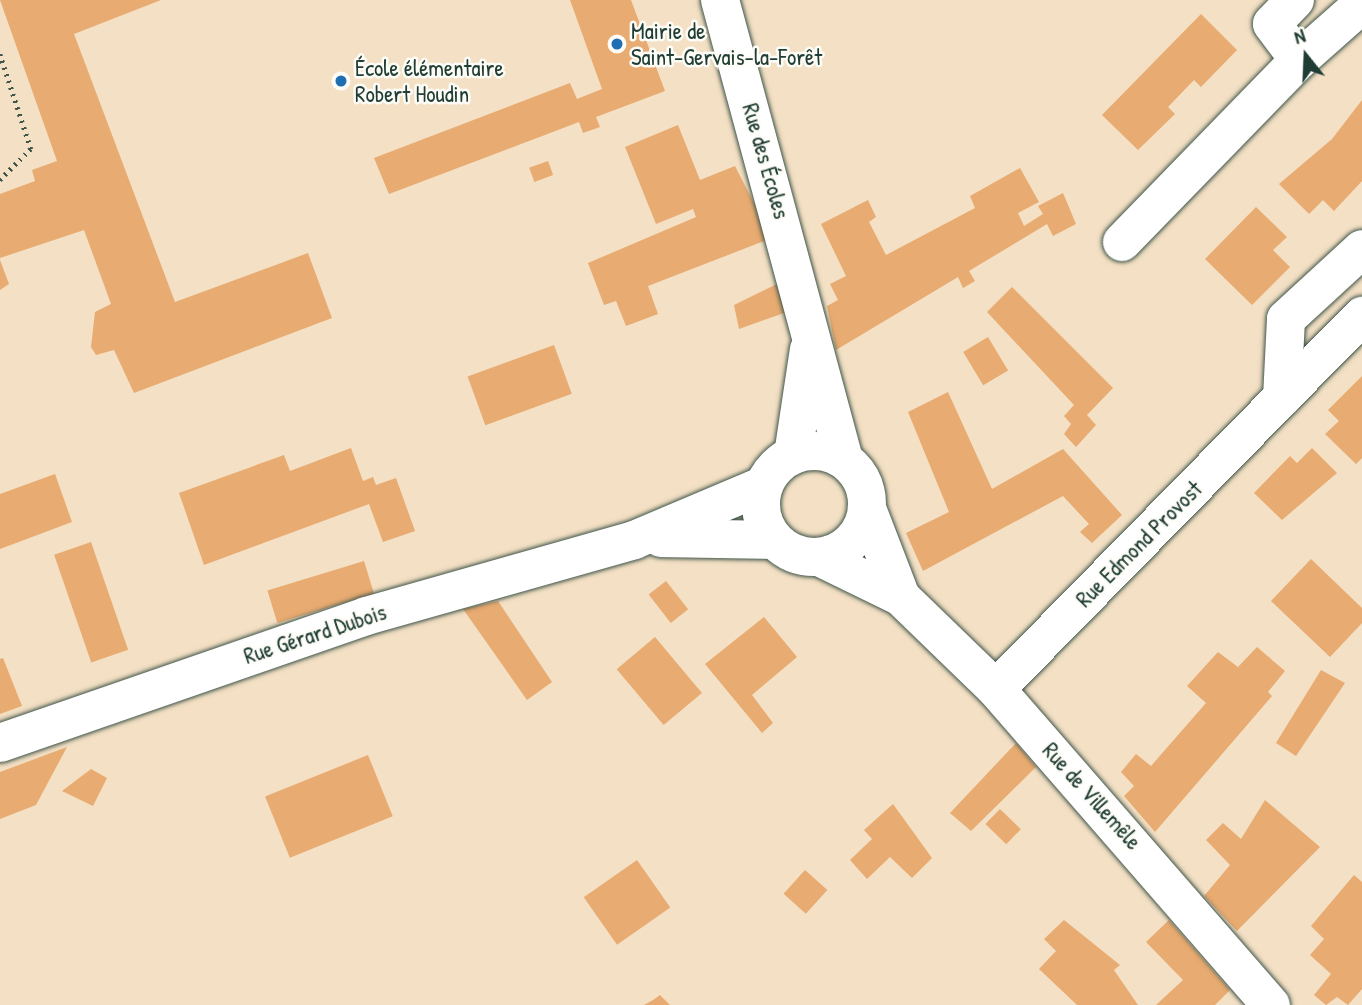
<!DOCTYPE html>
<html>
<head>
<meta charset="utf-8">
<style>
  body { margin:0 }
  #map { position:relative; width:1362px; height:1005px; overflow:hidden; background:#f4e0c4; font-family:"Patrick Hand",sans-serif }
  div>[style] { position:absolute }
  .building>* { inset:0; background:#e8ab71; transform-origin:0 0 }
  .path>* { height:4.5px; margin-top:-2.25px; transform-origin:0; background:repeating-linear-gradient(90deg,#3f554a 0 2px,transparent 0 7px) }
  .roads { filter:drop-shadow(0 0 2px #3f554a) drop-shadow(0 0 2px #3f554a) }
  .street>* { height:38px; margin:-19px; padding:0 19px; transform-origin:19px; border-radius:19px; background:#fff }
  .street>.ring { margin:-19px; padding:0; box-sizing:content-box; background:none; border:38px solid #fff; border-radius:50% }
  .dots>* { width:19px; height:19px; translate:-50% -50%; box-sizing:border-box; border:4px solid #fdfcf7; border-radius:50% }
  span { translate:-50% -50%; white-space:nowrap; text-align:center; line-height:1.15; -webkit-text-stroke:5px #fdfcf7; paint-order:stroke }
  .poi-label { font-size:23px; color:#1f3d34 }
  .left { translate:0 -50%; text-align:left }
  .street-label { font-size:23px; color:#1f3d34 }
  .north { position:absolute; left:1271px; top:21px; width:70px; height:70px; -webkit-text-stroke:5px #fdfcf7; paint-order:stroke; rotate:342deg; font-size:19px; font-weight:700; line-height:28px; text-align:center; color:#1f3d34 }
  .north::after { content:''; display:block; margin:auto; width:24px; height:32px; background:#1f3d34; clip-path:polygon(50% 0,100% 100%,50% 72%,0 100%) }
</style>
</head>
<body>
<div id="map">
  <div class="building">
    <div style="clip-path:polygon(0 0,161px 0,74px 34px,175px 302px,308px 253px,332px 318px,134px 393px,114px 350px,96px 355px,91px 347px,95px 312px,111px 304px,84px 230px,0 258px,0 194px,35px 181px,32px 170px,57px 161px)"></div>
    <div style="clip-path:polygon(570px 0,631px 0,665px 91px,596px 117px,600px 127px,583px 133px,579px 122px,389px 194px,374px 158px,570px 83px,577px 99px,602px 89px)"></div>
    <div style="clip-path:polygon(1201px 14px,1237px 50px,1201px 87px,1194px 80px,1168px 107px,1175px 114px,1138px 150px,1102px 115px)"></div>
    <div style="clip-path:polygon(1362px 100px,1362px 181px,1334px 211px,1323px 200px,1309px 214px,1279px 184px,1332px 139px)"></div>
    <div style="clip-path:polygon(678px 125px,700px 180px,735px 166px,772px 238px,648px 286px,658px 314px,626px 326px,616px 301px,604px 305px,588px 263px,696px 217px,693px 209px,656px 224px,625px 147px)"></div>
    <div style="left:548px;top:161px;width:15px;height:20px;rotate:70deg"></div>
    <div style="clip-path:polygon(1020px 168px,1039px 202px,1018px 213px,1024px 226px,1043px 214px,1038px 206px,1063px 193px,1076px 224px,1053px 236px,1047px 224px,969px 271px,975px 281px,963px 288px,958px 277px,836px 350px,827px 306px,838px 300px,830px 284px,846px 276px,821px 224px,868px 200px,876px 217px,869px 222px,886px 255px,975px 208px,970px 196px)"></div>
    <div style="clip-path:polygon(1256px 207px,1287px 237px,1273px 250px,1290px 267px,1252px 305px,1205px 259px)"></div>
    <div style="clip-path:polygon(0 260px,9px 284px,0 290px)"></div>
    <div style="clip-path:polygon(779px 283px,784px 313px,739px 329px,734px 305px)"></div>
    <div style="clip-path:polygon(1012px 287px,1113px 388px,1087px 415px,1096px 425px,1076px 447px,1064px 434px,1071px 424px,1064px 416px,1074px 405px,987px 312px)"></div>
    <div style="left:988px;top:337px;width:39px;height:29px;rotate:59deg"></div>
    <div style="left:554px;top:345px;width:52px;height:92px;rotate:70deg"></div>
    <div style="clip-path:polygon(1362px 376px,1362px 458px,1356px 464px,1325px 434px,1339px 421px,1328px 410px)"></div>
    <div style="clip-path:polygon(948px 392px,992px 489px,1063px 449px,1122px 515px,1092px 543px,1080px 532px,1089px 524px,1063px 496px,923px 571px,906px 533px,949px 512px,908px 412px)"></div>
    <div style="clip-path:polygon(351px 448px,363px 481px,373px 477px,376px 485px,396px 478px,415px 531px,383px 542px,369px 504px,204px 565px,179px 493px,284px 455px,290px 471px)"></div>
    <div style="clip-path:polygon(1312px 448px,1337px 473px,1282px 520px,1254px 493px,1290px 456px,1297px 463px)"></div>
    <div style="clip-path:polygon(55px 474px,72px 522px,0 549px,0 494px)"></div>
    <div style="left:91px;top:542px;width:114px;height:39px;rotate:71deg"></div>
    <div style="clip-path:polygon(1311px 559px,1362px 608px,1362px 623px,1330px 657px,1271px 601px)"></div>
    <div style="left:364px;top:561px;width:34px;height:101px;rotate:73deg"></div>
    <div style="left:666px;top:581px;width:36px;height:22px;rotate:52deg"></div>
    <div style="clip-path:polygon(498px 601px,552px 682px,527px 700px,463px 609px)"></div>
    <div style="clip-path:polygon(764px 617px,797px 657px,752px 695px,773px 723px,762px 733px,705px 664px)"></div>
    <div style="left:655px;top:637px;width:73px;height:50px;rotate:50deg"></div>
    <div style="clip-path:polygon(1257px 647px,1285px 671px,1268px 692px,1272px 696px,1155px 832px,1124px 796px,1134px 786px,1121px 772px,1136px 754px,1151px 766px,1206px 703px,1187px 686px,1218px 652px,1238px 667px)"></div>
    <div style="clip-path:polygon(3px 658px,22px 706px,0 714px,0 659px)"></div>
    <div style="clip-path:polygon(1321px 670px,1345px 683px,1296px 756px,1276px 743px)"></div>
    <div style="clip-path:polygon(1016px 743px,1036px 767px,971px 831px,950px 813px)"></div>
    <div style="clip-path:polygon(67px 747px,36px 805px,0 819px,0 772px)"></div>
    <div style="left:368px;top:755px;width:66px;height:111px;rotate:68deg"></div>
    <div style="clip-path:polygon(91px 769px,107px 778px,93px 806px,62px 791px)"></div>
    <div style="clip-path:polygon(1265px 800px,1320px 847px,1237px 931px,1204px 896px,1230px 865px,1206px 840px,1223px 823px,1241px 839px)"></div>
    <div style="clip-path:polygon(893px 804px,932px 858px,912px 878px,890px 857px,867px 879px,850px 860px,872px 839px,864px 830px)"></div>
    <div style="left:1000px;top:809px;width:29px;height:21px;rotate:44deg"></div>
    <div style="left:637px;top:860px;width:58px;height:65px;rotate:55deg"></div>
    <div style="left:805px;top:870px;width:30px;height:32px;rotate:42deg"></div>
    <div style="clip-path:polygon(1354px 875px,1362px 882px,1362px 989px,1348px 1005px,1337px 997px,1326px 1005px,1314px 995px,1331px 974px,1310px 955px,1324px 939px,1311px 926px)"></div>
    <div style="clip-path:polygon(1064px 920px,1120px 965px,1114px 970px,1138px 1005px,1077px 1005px,1039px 969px,1056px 951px,1044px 939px)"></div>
    <div style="clip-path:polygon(1169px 920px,1230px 990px,1215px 1005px,1156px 1005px,1183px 980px,1146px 942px)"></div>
    <div style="clip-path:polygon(660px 995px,670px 1005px,644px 1005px,653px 1000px)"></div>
  </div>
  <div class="path">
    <div style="left:0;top:54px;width:100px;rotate:71.9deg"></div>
    <div style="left:31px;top:149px;width:44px;rotate:135deg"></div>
  </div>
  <div class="roads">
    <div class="street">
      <div style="left:720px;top:0;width:475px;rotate:74.9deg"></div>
      <div style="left:1295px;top:0;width:33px;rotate:134deg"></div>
      <div style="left:1272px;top:24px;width:45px;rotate:53.1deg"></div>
      <div style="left:1299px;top:60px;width:81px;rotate:-41.5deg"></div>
      <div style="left:1122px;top:242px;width:254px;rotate:-45.8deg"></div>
      <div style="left:1282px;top:398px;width:79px;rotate:-87.1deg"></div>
      <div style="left:1286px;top:319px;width:103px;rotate:-42.6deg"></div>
      <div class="ring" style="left:761px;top:451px;width:68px;height:68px"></div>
      <div style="left:793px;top:455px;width:107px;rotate:-81.4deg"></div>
      <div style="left:868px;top:511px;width:92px;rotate:69deg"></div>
      <div style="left:661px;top:538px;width:113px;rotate:1deg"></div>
      <div style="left:821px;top:558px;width:89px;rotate:26deg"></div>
      <div style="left:901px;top:597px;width:132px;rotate:44.1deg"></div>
      <div style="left:996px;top:689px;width:419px;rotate:49deg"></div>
      <div style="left:996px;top:689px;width:523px;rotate:-45.54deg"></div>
      <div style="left:0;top:743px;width:387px;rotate:-19.1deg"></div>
      <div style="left:366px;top:616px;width:279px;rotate:-15.8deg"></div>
      <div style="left:634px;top:540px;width:141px;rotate:-22.9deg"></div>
    </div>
  </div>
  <div class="dots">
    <div style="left:617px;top:44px;background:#1f6fb2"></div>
    <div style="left:341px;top:81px;background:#1f6fb2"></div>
  </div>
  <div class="poi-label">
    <span class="left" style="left:631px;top:44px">Mairie de<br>Saint-Gervais-la-Forêt</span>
    <span class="left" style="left:355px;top:81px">École élémentaire<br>Robert Houdin</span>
  </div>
  <div class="street-label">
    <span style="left:766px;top:161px;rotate:74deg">Rue des Écoles</span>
    <span style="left:1139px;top:544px;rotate:-45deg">Rue Edmond Provost</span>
    <span style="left:315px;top:634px;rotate:-18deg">Rue Gérard Dubois</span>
    <span style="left:1092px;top:796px;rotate:48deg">Rue de Villemêle</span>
  </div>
  <div class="north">N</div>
</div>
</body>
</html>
